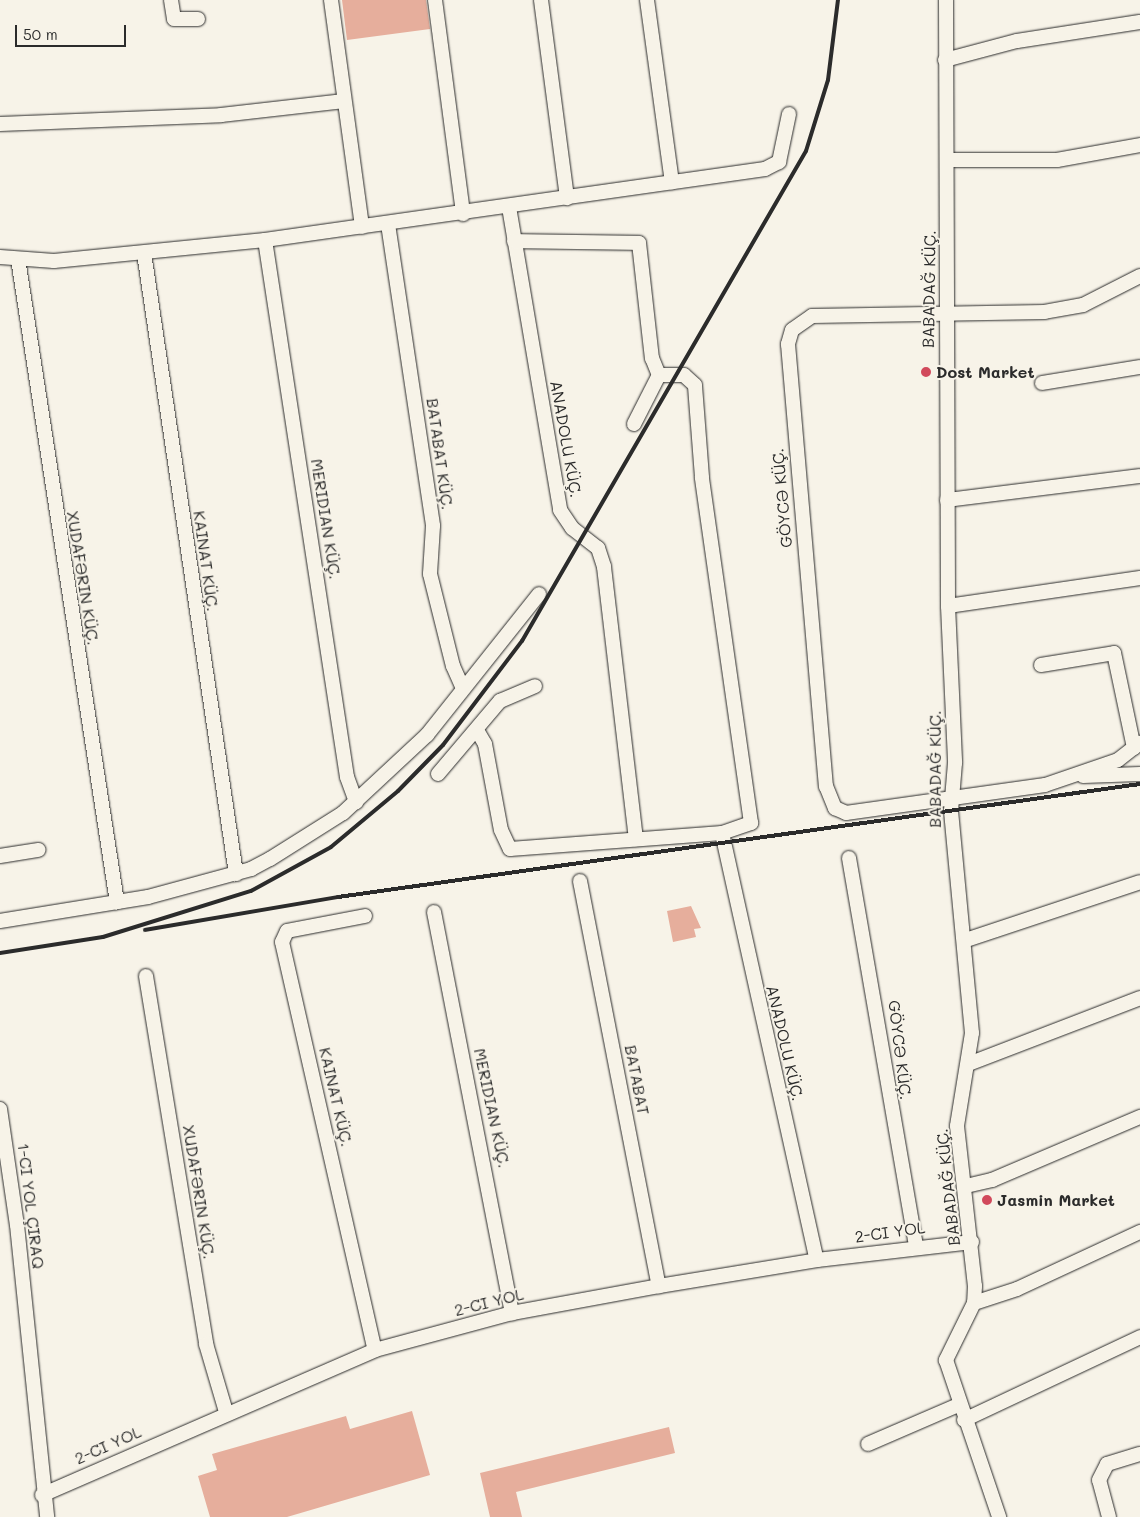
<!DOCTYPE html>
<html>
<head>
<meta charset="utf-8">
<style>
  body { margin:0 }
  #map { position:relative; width:1140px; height:1517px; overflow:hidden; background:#f7f3e8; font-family:Mali,sans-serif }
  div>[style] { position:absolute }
  .building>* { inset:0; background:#e6ae9c }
  .roads { filter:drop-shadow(0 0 1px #2b2b2b) drop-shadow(0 0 1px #2b2b2b) }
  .minor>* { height:14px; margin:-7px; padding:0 7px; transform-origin:7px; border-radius:7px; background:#f7f3e8 }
  .rail>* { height:4px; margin:-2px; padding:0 2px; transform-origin:2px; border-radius:2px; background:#2b2b2b }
  .dots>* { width:14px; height:14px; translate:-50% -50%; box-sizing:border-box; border:2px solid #f7f3e8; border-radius:50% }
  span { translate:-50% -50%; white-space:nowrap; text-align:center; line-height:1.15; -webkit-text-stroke:4px #f7f3e8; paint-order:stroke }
  .street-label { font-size:16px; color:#2b2b2b }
  .poi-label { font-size:16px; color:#2b2b2b; font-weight:700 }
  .left { translate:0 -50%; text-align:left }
  .scale { position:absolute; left:15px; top:25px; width:111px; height:22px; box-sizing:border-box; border:2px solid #2b2b2b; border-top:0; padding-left:6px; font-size:15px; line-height:18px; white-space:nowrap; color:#2b2b2b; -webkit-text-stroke:4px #f7f3e8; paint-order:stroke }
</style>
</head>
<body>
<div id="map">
  <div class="building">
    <div style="clip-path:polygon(342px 0,426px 0,430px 29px,347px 40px)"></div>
    <div style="clip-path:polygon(691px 906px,701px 928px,694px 929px,696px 937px,673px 942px,667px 911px)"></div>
    <div style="clip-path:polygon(412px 1411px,430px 1475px,287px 1517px,210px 1517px,198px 1476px,217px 1470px,212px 1454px,346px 1416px,350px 1429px)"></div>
    <div style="clip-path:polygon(669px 1427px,675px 1453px,516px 1492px,522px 1517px,490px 1517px,480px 1473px)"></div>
  </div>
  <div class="roads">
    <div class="minor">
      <div style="left:171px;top:0;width:19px;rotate:81deg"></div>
      <div style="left:174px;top:19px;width:24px"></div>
      <div style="left:331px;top:0;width:229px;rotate:82.2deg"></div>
      <div style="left:435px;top:0;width:216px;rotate:82.5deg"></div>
      <div style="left:541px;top:0;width:200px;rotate:82.5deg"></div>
      <div style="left:647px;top:0;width:184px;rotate:82.2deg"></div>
      <div style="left:946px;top:0;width:606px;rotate:89.81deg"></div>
      <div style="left:948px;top:606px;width:157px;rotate:87.4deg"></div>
      <div style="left:955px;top:763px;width:48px;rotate:94.8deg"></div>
      <div style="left:951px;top:811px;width:223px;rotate:84.6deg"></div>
      <div style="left:972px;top:1033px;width:94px;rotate:99.2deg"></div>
      <div style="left:957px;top:1126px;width:161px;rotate:83.6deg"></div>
      <div style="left:975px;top:1286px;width:17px;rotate:93deg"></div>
      <div style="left:974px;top:1303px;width:64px;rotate:116.2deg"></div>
      <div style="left:946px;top:1360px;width:166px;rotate:71.3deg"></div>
      <div style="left:945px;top:60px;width:74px;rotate:-14.8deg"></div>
      <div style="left:1017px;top:41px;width:124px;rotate:-8.8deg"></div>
      <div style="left:0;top:124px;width:221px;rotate:-2.3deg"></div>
      <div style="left:221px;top:115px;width:124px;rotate:-6.5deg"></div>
      <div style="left:948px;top:160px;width:109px"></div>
      <div style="left:1057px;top:160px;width:84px;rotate:-10.2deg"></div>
      <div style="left:509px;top:207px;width:307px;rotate:80.4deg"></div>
      <div style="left:560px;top:510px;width:22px;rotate:56deg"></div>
      <div style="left:572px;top:528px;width:33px;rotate:38deg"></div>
      <div style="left:598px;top:548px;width:20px;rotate:72deg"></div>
      <div style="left:604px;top:567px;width:274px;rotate:83.3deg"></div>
      <div style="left:388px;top:224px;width:305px;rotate:81.5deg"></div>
      <div style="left:433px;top:526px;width:48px;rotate:93.6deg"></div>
      <div style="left:430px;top:574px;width:95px;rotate:76deg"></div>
      <div style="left:453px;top:666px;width:22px;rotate:66deg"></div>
      <div style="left:265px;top:240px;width:543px;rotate:81.32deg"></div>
      <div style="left:347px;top:777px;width:27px;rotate:70deg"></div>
      <div style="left:514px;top:241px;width:125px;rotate:0.9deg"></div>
      <div style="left:639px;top:243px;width:116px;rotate:83.6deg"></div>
      <div style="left:652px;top:358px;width:18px;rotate:68deg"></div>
      <div style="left:144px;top:253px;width:628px;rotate:81.57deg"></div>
      <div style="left:0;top:257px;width:54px;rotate:4.2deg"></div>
      <div style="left:54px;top:261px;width:212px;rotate:-5.7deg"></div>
      <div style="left:265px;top:240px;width:505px;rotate:-8.08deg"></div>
      <div style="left:765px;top:169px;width:16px;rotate:-27deg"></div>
      <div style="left:779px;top:162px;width:49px;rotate:-78.2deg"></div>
      <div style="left:18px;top:259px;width:651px;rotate:81.25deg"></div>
      <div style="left:1140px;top:276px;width:64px;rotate:153deg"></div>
      <div style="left:1083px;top:305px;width:39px;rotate:170deg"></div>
      <div style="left:1045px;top:312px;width:233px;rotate:179deg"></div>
      <div style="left:812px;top:316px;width:24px;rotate:145deg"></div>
      <div style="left:792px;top:330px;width:15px;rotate:106deg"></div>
      <div style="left:788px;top:344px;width:444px;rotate:85.1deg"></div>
      <div style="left:826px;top:786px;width:24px;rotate:68deg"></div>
      <div style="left:835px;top:808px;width:12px;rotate:24deg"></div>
      <div style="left:846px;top:813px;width:201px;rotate:-8deg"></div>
      <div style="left:1045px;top:785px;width:77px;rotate:-18.9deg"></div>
      <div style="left:1118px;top:760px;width:28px;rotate:-38deg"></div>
      <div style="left:1042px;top:383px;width:99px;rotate:-9.3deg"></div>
      <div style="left:634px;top:424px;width:55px;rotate:-63deg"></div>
      <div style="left:947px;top:500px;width:194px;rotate:-7.1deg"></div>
      <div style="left:948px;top:606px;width:194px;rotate:-8.3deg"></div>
      <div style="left:1041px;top:665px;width:74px;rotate:-9.3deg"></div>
      <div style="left:1114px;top:653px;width:97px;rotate:78.1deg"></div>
      <div style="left:478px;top:732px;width:14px;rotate:60deg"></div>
      <div style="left:485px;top:744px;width:87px;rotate:79.5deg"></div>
      <div style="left:501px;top:830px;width:21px;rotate:65deg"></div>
      <div style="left:510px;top:849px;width:213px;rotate:-4.3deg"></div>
      <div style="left:722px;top:833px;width:31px;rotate:-19deg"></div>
      <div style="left:751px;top:823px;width:349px;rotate:-98.1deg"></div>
      <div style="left:702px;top:477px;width:92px;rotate:-94.4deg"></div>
      <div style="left:695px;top:385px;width:15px;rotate:-138deg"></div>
      <div style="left:684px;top:375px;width:25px;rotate:180deg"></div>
      <div style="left:438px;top:774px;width:96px;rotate:-49.7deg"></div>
      <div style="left:500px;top:701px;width:38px;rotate:-23deg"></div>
      <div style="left:1083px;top:776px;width:57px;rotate:-2deg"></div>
      <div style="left:722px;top:833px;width:437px;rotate:77.5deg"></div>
      <div style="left:0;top:856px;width:39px;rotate:-9deg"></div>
      <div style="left:849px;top:858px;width:394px;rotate:80.2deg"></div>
      <div style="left:580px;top:881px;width:413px;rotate:79deg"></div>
      <div style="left:434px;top:912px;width:409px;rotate:79deg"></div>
      <div style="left:365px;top:916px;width:79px;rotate:169.1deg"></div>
      <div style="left:287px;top:931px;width:12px;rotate:114deg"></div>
      <div style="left:282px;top:942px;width:418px;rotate:77.2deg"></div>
      <div style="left:0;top:921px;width:150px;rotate:-9.2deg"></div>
      <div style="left:148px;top:897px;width:107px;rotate:-15.2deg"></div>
      <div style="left:251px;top:869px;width:21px;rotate:-28deg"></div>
      <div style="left:270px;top:859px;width:86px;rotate:-32.2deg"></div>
      <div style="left:343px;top:813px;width:115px;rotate:-42.9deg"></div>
      <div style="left:427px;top:735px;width:180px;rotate:-51.5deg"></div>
      <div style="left:966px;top:940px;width:183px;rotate:-18.4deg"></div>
      <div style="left:146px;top:976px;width:373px;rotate:80.7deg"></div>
      <div style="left:206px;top:1344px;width:71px;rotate:73.6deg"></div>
      <div style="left:971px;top:1063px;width:181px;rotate:-21deg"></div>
      <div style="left:0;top:1109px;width:117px;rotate:81.7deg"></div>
      <div style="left:17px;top:1225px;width:294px;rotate:84.1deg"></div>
      <div style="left:966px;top:1186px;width:27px;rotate:-13deg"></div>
      <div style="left:992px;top:1180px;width:161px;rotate:-23.1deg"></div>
      <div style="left:974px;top:1303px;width:45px;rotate:-18deg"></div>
      <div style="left:1017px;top:1289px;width:136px;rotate:-24.9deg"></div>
      <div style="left:964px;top:1420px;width:195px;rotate:-25.2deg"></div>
      <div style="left:868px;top:1444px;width:98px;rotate:-23.4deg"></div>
      <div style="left:42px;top:1495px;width:363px;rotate:-23.5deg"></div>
      <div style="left:375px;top:1350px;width:142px;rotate:-15.1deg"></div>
      <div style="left:512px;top:1313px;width:149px;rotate:-10.4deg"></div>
      <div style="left:659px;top:1286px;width:160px;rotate:-9.3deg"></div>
      <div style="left:817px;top:1260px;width:156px;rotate:-6.6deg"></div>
      <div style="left:1109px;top:1517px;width:38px;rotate:-105deg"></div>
      <div style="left:1099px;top:1480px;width:18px;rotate:-63deg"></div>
      <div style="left:1107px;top:1464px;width:34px;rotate:-17deg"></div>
    </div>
  </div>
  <div class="rail">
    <div style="left:145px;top:930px;width:196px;rotate:-9.7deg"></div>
    <div style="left:338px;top:897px;width:810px;rotate:-8.02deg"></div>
    <div style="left:0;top:953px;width:104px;rotate:-8.8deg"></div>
    <div style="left:103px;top:937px;width:155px;rotate:-17.3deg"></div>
    <div style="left:251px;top:891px;width:91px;rotate:-28.8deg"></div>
    <div style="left:331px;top:847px;width:87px;rotate:-39.9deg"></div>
    <div style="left:398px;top:791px;width:64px;rotate:-45.6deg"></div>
    <div style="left:443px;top:745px;width:131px;rotate:-52.8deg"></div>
    <div style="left:522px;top:641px;width:566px;rotate:-59.9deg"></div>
    <div style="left:806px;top:151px;width:74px;rotate:-72.8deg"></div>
    <div style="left:828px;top:80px;width:81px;rotate:-82.9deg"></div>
  </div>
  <div class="dots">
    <div style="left:926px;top:372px;background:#d1495b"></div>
    <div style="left:987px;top:1200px;background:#d1495b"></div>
  </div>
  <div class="street-label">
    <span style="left:929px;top:289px;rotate:-89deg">BABADAĞ KÜÇ.</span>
    <span style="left:566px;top:439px;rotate:80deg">ANADOLU KÜÇ.</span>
    <span style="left:440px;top:454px;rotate:82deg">BATABAT KÜÇ.</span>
    <span style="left:782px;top:498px;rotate:-95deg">GÖYCƏ KÜÇ.</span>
    <span style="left:326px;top:519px;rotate:81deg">MERIDIAN KÜÇ.</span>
    <span style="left:206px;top:561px;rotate:82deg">KAINAT KÜÇ.</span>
    <span style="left:83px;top:578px;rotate:81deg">XUDAFƏRIN KÜÇ.</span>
    <span style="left:935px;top:769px;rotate:-90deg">BABADAĞ KÜÇ.</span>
    <span style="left:785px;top:1043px;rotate:77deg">ANADOLU KÜÇ.</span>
    <span style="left:900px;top:1050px;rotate:83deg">GÖYCƏ KÜÇ.</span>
    <span style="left:637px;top:1080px;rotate:79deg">BATABAT</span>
    <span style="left:336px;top:1097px;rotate:77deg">KAINAT KÜÇ.</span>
    <span style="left:492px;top:1108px;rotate:78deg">MERIDIAN KÜÇ.</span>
    <span style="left:948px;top:1187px;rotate:-96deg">BABADAĞ KÜÇ.</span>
    <span style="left:199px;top:1192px;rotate:81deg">XUDAFƏRIN KÜÇ.</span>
    <span style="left:31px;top:1206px;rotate:83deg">1-CI YOL ÇIRAQ</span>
    <span style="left:890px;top:1232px;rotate:-8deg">2-CI YOL</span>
    <span style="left:489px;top:1302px;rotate:-14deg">2-CI YOL</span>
    <span style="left:108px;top:1445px;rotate:-24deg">2-CI YOL</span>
  </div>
  <div class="poi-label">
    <span class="left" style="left:936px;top:372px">Dost Market</span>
    <span class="left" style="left:997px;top:1200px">Jasmin Market</span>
  </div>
  <div class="scale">50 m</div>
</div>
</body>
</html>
